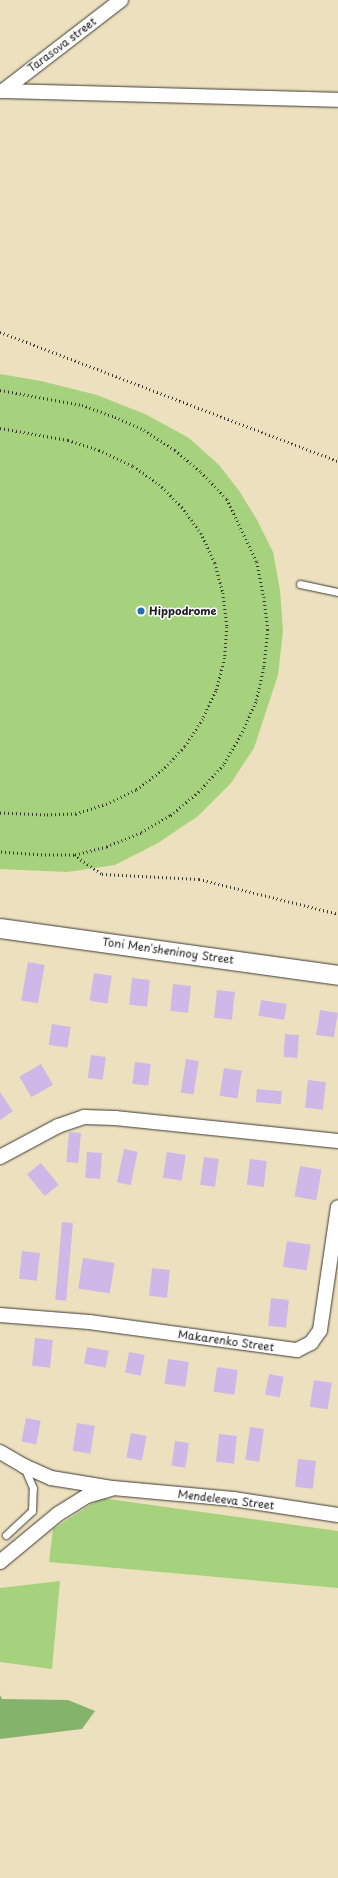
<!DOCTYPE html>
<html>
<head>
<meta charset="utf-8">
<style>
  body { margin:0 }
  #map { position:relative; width:338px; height:1878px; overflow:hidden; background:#ede0be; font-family:"Playpen Sans",sans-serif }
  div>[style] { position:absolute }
  .green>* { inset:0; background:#a6d17d }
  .forest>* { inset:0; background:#84b36c }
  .building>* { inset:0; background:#ceb8e8; transform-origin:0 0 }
  .path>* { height:2.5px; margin-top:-1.25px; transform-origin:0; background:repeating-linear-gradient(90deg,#3b3934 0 1px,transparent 0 4px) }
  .roads { filter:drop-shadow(0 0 1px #3b3934) drop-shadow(0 0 1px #3b3934) }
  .lane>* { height:7px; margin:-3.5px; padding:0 3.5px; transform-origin:3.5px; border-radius:3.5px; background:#fff }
  .street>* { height:14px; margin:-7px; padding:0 7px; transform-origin:7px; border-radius:7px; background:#fff }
  .secondary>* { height:19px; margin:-9.5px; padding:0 9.5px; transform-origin:9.5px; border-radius:9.5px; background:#fff }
  .dots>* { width:11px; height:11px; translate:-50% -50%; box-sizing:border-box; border:2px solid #fff; border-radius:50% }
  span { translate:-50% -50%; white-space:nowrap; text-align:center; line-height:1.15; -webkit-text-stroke:3px #fff; paint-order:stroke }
  .street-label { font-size:11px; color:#1c1c1c }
  .poi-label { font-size:11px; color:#1c1c1c; font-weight:700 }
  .left { translate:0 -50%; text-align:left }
</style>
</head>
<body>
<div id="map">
  <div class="green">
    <div style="clip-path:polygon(0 374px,41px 381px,97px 395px,145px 414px,189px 438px,219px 465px,240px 492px,257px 520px,273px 552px,280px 590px,283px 631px,278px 675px,254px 748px,231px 783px,198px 816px,158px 843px,115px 865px,67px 872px,0 869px)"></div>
    <div style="clip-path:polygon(101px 1498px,338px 1531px,338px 1588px,49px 1562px,53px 1529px)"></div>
    <div style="clip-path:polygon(60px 1581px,52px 1669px,0 1662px,0 1588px)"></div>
  </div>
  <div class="forest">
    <div style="clip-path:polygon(0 1695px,2px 1699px,68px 1700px,95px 1711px,82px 1729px,0 1739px)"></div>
  </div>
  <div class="building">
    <div style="left:28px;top:962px;width:17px;height:39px;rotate:10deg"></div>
    <div style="left:94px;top:973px;width:18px;height:28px;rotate:9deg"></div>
    <div style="left:132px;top:978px;width:18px;height:27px;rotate:6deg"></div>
    <div style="left:173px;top:984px;width:18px;height:27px;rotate:6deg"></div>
    <div style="left:217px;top:990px;width:18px;height:28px;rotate:6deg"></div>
    <div style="left:261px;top:1000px;width:26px;height:16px;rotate:9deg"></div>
    <div style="left:320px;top:1010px;width:18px;height:25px;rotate:9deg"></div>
    <div style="left:52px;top:1024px;width:19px;height:21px;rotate:9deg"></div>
    <div style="left:285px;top:1034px;width:14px;height:23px;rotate:4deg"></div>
    <div style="left:91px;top:1055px;width:15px;height:23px;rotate:8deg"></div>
    <div style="left:186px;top:1059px;width:13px;height:34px;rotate:9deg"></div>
    <div style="left:135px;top:1062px;width:16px;height:22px;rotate:7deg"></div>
    <div style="left:41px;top:1064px;width:24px;height:25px;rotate:60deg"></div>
    <div style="left:224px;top:1068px;width:18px;height:28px;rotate:9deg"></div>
    <div style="left:308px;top:1080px;width:18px;height:28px;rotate:6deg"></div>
    <div style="left:257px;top:1089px;width:25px;height:13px;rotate:5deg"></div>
    <div style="clip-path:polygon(0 1092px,13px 1111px,0 1120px)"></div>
    <div style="left:69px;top:1132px;width:12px;height:30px;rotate:5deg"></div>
    <div style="left:124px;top:1149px;width:14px;height:34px;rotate:12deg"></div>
    <div style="left:87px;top:1152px;width:15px;height:26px;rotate:4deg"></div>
    <div style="left:167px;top:1152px;width:19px;height:26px;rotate:9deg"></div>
    <div style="left:204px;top:1157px;width:15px;height:28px;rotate:8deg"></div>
    <div style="left:250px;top:1159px;width:17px;height:26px;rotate:7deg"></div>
    <div style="left:41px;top:1163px;width:28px;height:18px;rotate:51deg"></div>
    <div style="left:300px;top:1166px;width:22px;height:31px;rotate:10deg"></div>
    <div style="left:62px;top:1222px;width:11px;height:78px;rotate:5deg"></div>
    <div style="left:287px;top:1241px;width:24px;height:26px;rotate:9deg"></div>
    <div style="left:22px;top:1251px;width:18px;height:28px;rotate:6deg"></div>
    <div style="left:83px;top:1258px;width:32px;height:31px;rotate:9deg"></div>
    <div style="left:152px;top:1268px;width:18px;height:28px;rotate:6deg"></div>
    <div style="left:271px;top:1298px;width:18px;height:28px;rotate:6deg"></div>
    <div style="left:35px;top:1338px;width:18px;height:28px;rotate:6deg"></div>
    <div style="left:87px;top:1347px;width:22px;height:17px;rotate:10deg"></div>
    <div style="left:129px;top:1352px;width:16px;height:21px;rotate:11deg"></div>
    <div style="left:168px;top:1359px;width:21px;height:25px;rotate:8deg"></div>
    <div style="left:217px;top:1367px;width:21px;height:25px;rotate:8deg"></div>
    <div style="left:269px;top:1374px;width:15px;height:21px;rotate:11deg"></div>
    <div style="left:314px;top:1380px;width:18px;height:27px;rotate:9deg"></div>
    <div style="left:26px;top:1418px;width:15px;height:24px;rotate:11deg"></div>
    <div style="left:77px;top:1423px;width:18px;height:28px;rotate:9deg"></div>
    <div style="left:250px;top:1427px;width:14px;height:33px;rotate:8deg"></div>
    <div style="left:131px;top:1433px;width:16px;height:25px;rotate:11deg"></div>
    <div style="left:219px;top:1434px;width:18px;height:28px;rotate:6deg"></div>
    <div style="left:175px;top:1441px;width:14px;height:25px;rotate:8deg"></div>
    <div style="left:298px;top:1459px;width:18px;height:28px;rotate:6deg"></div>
  </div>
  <div class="path">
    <div style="left:0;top:332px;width:362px;rotate:20.9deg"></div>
    <div style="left:0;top:390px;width:83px;rotate:10.4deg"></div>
    <div style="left:82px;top:405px;width:35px;rotate:20deg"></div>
    <div style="left:115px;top:417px;width:32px;rotate:24deg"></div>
    <div style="left:144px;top:430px;width:37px;rotate:33deg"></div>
    <div style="left:175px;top:450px;width:34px;rotate:40deg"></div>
    <div style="left:201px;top:472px;width:37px;rotate:46deg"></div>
    <div style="left:227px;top:499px;width:70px;rotate:64.5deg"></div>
    <div style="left:257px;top:562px;width:36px;rotate:79deg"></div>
    <div style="left:264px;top:597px;width:33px;rotate:83deg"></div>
    <div style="left:268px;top:630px;width:38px;rotate:96deg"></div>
    <div style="left:264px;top:668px;width:35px;rotate:103deg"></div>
    <div style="left:256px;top:702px;width:36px;rotate:114deg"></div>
    <div style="left:241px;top:735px;width:34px;rotate:120deg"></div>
    <div style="left:224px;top:765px;width:37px;rotate:133deg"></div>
    <div style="left:199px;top:792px;width:38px;rotate:140deg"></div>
    <div style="left:170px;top:816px;width:34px;rotate:150deg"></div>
    <div style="left:141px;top:833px;width:37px;rotate:158deg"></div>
    <div style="left:107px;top:847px;width:34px;rotate:166deg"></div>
    <div style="left:74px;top:855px;width:32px;rotate:180deg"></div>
    <div style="left:42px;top:855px;width:42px;rotate:-175.9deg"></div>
    <div style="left:0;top:428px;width:69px;rotate:10deg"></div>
    <div style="left:68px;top:440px;width:33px;rotate:18deg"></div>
    <div style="left:99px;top:450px;width:38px;rotate:25deg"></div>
    <div style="left:133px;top:466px;width:32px;rotate:35deg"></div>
    <div style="left:159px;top:484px;width:33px;rotate:45deg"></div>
    <div style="left:182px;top:507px;width:32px;rotate:54deg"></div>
    <div style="left:201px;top:533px;width:33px;rotate:65deg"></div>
    <div style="left:215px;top:563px;width:31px;rotate:75deg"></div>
    <div style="left:223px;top:593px;width:34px;rotate:83deg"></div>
    <div style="left:227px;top:627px;width:31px;rotate:94deg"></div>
    <div style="left:225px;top:658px;width:34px;rotate:105deg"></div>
    <div style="left:216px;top:691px;width:31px;rotate:115deg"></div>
    <div style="left:203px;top:719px;width:33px;rotate:123deg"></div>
    <div style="left:185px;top:747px;width:32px;rotate:134deg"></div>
    <div style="left:163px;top:770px;width:34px;rotate:143deg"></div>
    <div style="left:136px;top:790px;width:32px;rotate:154deg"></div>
    <div style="left:107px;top:804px;width:33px;rotate:162deg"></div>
    <div style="left:76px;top:814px;width:31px;rotate:178deg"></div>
    <div style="left:45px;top:815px;width:45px;rotate:-177.5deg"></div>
    <div style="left:74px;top:855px;width:34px;rotate:34deg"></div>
    <div style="left:102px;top:874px;width:97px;rotate:3deg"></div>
    <div style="left:199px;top:879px;width:143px;rotate:14.1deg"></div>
  </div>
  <div class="roads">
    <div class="lane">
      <div style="left:300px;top:584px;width:39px;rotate:12deg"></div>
      <div style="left:6px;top:1535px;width:35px;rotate:-43deg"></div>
      <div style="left:32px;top:1511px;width:23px;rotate:-88deg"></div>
      <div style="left:33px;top:1488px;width:23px;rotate:-113deg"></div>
    </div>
    <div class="street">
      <div style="left:0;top:91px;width:338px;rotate:1.5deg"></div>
      <div style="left:3px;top:91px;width:149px;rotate:-37.6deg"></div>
      <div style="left:0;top:1157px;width:66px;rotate:-28.1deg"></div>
      <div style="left:58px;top:1126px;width:28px;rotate:-19deg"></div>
      <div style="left:84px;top:1117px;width:31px;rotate:2deg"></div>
      <div style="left:115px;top:1118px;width:224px;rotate:5.9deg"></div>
      <div style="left:0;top:1315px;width:89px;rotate:4.5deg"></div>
      <div style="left:89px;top:1322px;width:210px;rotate:7.7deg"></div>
      <div style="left:297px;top:1350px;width:16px;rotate:-27deg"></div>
      <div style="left:311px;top:1343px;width:16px;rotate:-55deg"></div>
      <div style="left:320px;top:1330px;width:124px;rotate:-81.7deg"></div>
      <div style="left:0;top:1452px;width:28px;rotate:30deg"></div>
      <div style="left:24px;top:1466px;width:30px;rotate:24deg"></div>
      <div style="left:51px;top:1478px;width:63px;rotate:9.2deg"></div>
      <div style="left:113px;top:1488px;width:121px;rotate:5.2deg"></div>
      <div style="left:233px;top:1499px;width:106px;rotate:8.7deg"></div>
      <div style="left:0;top:1562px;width:75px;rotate:-39.6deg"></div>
      <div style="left:58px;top:1514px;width:34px;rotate:-32deg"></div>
      <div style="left:87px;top:1496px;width:25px;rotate:-16deg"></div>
    </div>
    <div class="secondary">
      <div style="left:0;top:928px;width:341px;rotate:7.9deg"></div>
    </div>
  </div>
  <div class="dots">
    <div style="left:141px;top:611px;background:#1f6fb2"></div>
  </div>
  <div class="street-label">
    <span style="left:62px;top:45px;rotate:-37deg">Tarasova street</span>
    <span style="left:168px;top:951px;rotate:8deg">Toni Men'sheninoy Street</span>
    <span style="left:226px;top:1341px;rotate:8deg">Makarenko Street</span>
    <span style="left:226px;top:1500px;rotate:7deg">Mendeleeva Street</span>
  </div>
  <div class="poi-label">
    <span class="left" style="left:149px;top:611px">Hippodrome</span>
  </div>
</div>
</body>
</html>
